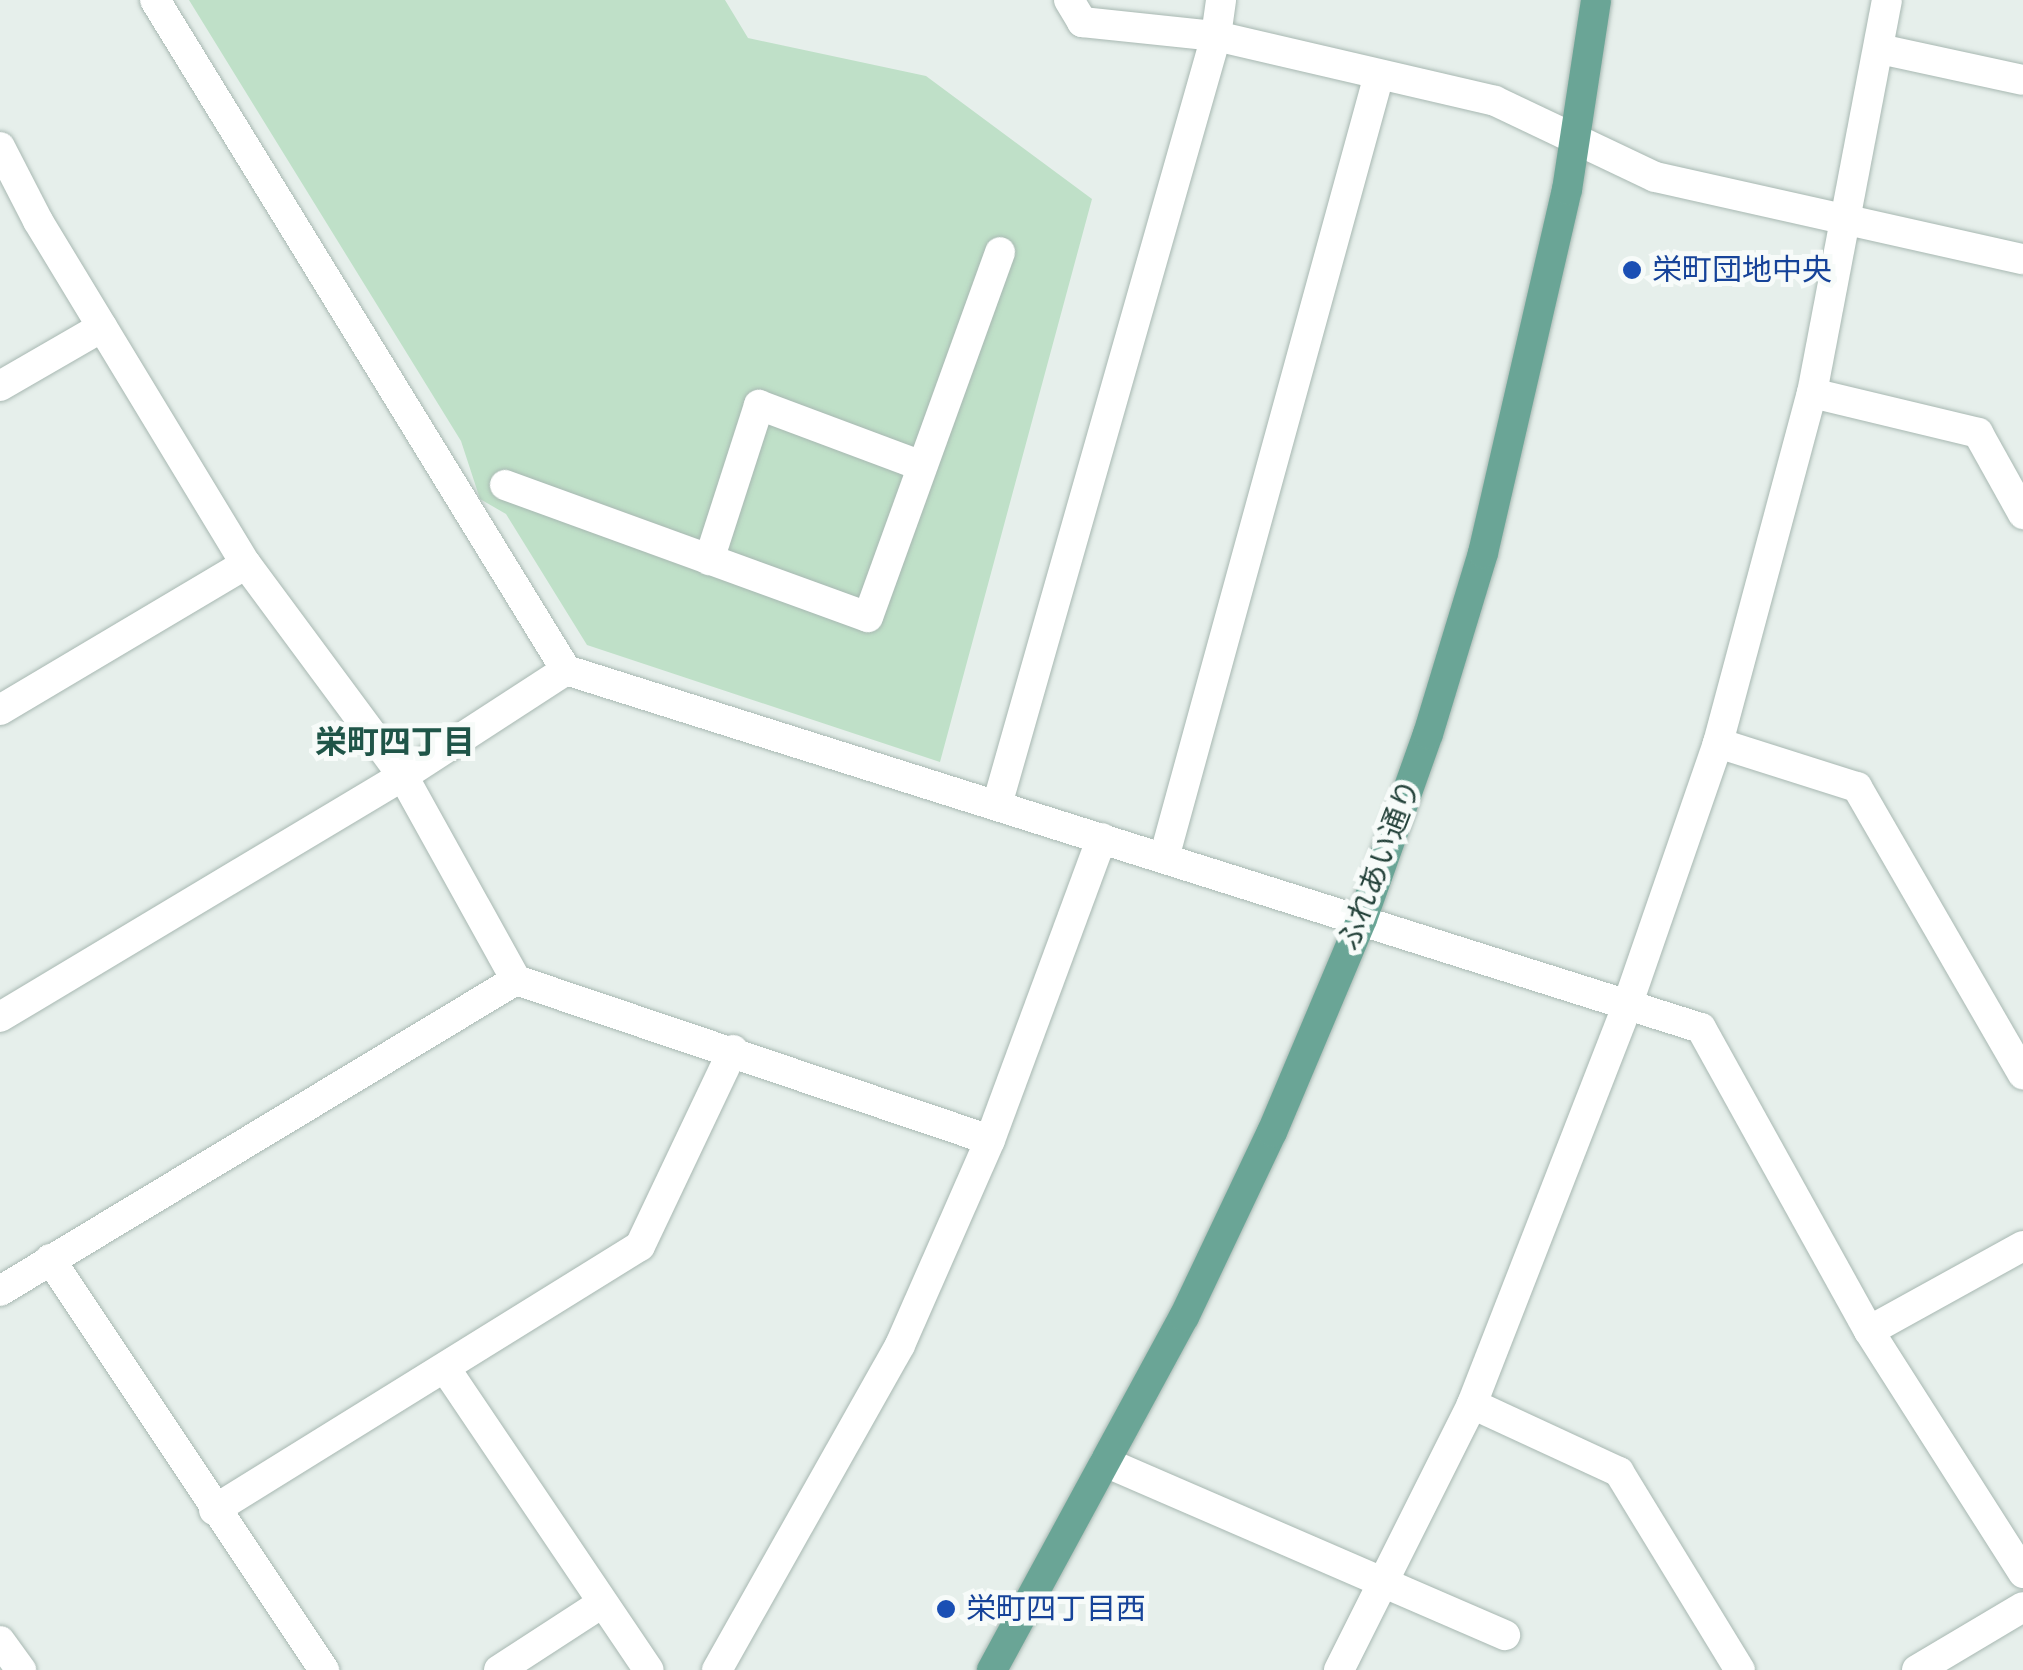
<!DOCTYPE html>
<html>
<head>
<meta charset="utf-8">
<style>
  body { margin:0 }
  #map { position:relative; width:2023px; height:1670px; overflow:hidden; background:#e6efeb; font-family:Poppins,"Noto Sans JP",sans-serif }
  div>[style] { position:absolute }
  .green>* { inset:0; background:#bfe0c8 }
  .roads { filter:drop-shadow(0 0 2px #a8b8b2) drop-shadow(0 0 2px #a8b8b2) }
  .minor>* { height:30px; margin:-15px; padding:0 15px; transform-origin:15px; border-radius:15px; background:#fff }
  .major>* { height:30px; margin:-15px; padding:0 15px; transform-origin:15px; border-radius:15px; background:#6aa596 }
  .dots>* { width:28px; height:28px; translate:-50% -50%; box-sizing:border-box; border:5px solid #f7fbf9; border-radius:50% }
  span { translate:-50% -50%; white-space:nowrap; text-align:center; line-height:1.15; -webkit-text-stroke:10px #f7fbf9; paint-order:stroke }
  .transit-label { font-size:30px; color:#164399 }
  .left { translate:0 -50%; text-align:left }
  .street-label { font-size:30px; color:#24423a }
  .neighbourhood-label { font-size:32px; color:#1f5548; font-weight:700 }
</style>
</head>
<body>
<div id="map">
  <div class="green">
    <div style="clip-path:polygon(189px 0,725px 0,748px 38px,926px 76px,1092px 199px,940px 762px,587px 645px,506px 514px,480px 499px,461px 441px)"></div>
  </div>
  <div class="roads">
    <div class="minor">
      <div style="left:155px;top:0;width:786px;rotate:58.47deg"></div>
      <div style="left:566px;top:670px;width:1190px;rotate:17.51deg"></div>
      <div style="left:1701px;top:1028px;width:346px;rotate:61deg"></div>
      <div style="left:1869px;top:1331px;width:287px;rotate:57.5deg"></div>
      <div style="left:1069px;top:0;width:26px;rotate:59deg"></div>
      <div style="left:1082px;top:22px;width:135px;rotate:6deg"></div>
      <div style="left:1216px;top:36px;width:286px;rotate:13.1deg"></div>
      <div style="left:1495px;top:101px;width:177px;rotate:25.4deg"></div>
      <div style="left:1655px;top:177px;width:377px;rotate:12.6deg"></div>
      <div style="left:1880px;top:49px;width:146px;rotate:12.2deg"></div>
      <div style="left:0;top:147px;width:83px;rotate:62.8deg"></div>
      <div style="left:38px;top:221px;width:401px;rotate:58.8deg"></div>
      <div style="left:246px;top:564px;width:264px;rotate:53.5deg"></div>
      <div style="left:403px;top:776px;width:233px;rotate:61deg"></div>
      <div style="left:516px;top:980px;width:500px;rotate:18.65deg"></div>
      <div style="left:0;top:386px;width:118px;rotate:-30deg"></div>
      <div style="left:1812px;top:393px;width:171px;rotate:13.5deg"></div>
      <div style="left:1978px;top:433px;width:93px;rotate:60.9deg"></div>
      <div style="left:505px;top:485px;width:386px;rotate:20deg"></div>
      <div style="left:868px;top:617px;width:388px;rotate:-70.1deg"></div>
      <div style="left:709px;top:560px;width:163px;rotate:-72.1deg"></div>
      <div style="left:759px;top:405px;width:174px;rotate:20.5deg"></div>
      <div style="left:0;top:710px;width:286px;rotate:-30.7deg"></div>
      <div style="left:1718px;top:743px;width:146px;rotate:17.6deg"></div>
      <div style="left:1857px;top:787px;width:332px;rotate:60deg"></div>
      <div style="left:997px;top:805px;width:800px;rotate:-74.1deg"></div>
      <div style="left:1216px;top:36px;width:36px;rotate:-82deg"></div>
      <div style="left:1164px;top:858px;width:812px;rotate:-74.65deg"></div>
      <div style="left:0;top:1017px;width:470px;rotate:-30.9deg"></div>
      <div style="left:403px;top:776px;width:194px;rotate:-33deg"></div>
      <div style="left:50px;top:1259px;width:494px;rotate:56.3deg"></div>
      <div style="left:0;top:1291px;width:602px;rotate:-31.08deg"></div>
      <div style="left:1869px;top:1331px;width:176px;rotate:-28.9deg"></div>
      <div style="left:445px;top:1368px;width:364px;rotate:56deg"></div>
      <div style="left:1472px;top:1404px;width:162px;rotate:24.8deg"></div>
      <div style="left:1619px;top:1472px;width:232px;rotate:58.6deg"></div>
      <div style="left:1105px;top:1462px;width:436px;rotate:23.4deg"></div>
      <div style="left:214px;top:1510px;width:501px;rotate:-31.79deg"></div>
      <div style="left:640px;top:1246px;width:217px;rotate:-64.6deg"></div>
      <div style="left:0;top:1641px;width:36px;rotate:54deg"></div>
      <div style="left:499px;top:1670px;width:123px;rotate:-33deg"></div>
      <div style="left:717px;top:1670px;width:373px;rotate:-60.6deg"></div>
      <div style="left:900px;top:1345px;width:224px;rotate:-66.3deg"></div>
      <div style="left:990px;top:1140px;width:322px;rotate:-69.7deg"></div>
      <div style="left:1339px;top:1670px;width:297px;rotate:-63.4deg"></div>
      <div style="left:1472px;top:1404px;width:430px;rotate:-68.7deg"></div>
      <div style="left:1628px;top:1003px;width:275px;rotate:-70.9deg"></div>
      <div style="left:1718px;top:743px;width:362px;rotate:-75deg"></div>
      <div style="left:1812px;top:393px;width:400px;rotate:-79.2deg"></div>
      <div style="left:1917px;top:1670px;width:123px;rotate:-30.7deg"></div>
    </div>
    <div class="major">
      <div style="left:992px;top:1670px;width:402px;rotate:-61.5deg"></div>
      <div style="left:1184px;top:1317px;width:205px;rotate:-64.6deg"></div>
      <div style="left:1272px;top:1132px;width:231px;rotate:-67.1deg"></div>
      <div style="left:1362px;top:919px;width:196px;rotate:-70.4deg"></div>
      <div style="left:1428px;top:734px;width:189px;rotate:-73.1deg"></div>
      <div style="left:1483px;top:553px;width:373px;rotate:-77deg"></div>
      <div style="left:1567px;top:190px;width:192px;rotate:-81.3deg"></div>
    </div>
  </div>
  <div class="dots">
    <div style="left:1632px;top:270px;background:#1a4fb4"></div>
    <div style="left:946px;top:1609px;background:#1a4fb4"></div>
  </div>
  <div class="transit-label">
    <span class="left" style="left:1652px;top:270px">栄町団地中央</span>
    <span class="left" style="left:966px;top:1609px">栄町四丁目西</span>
  </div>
  <div class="street-label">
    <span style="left:1379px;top:865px;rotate:-69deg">ふれあい通り</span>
  </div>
  <div class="neighbourhood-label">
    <span style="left:395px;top:742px">栄町四丁目</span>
  </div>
</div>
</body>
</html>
